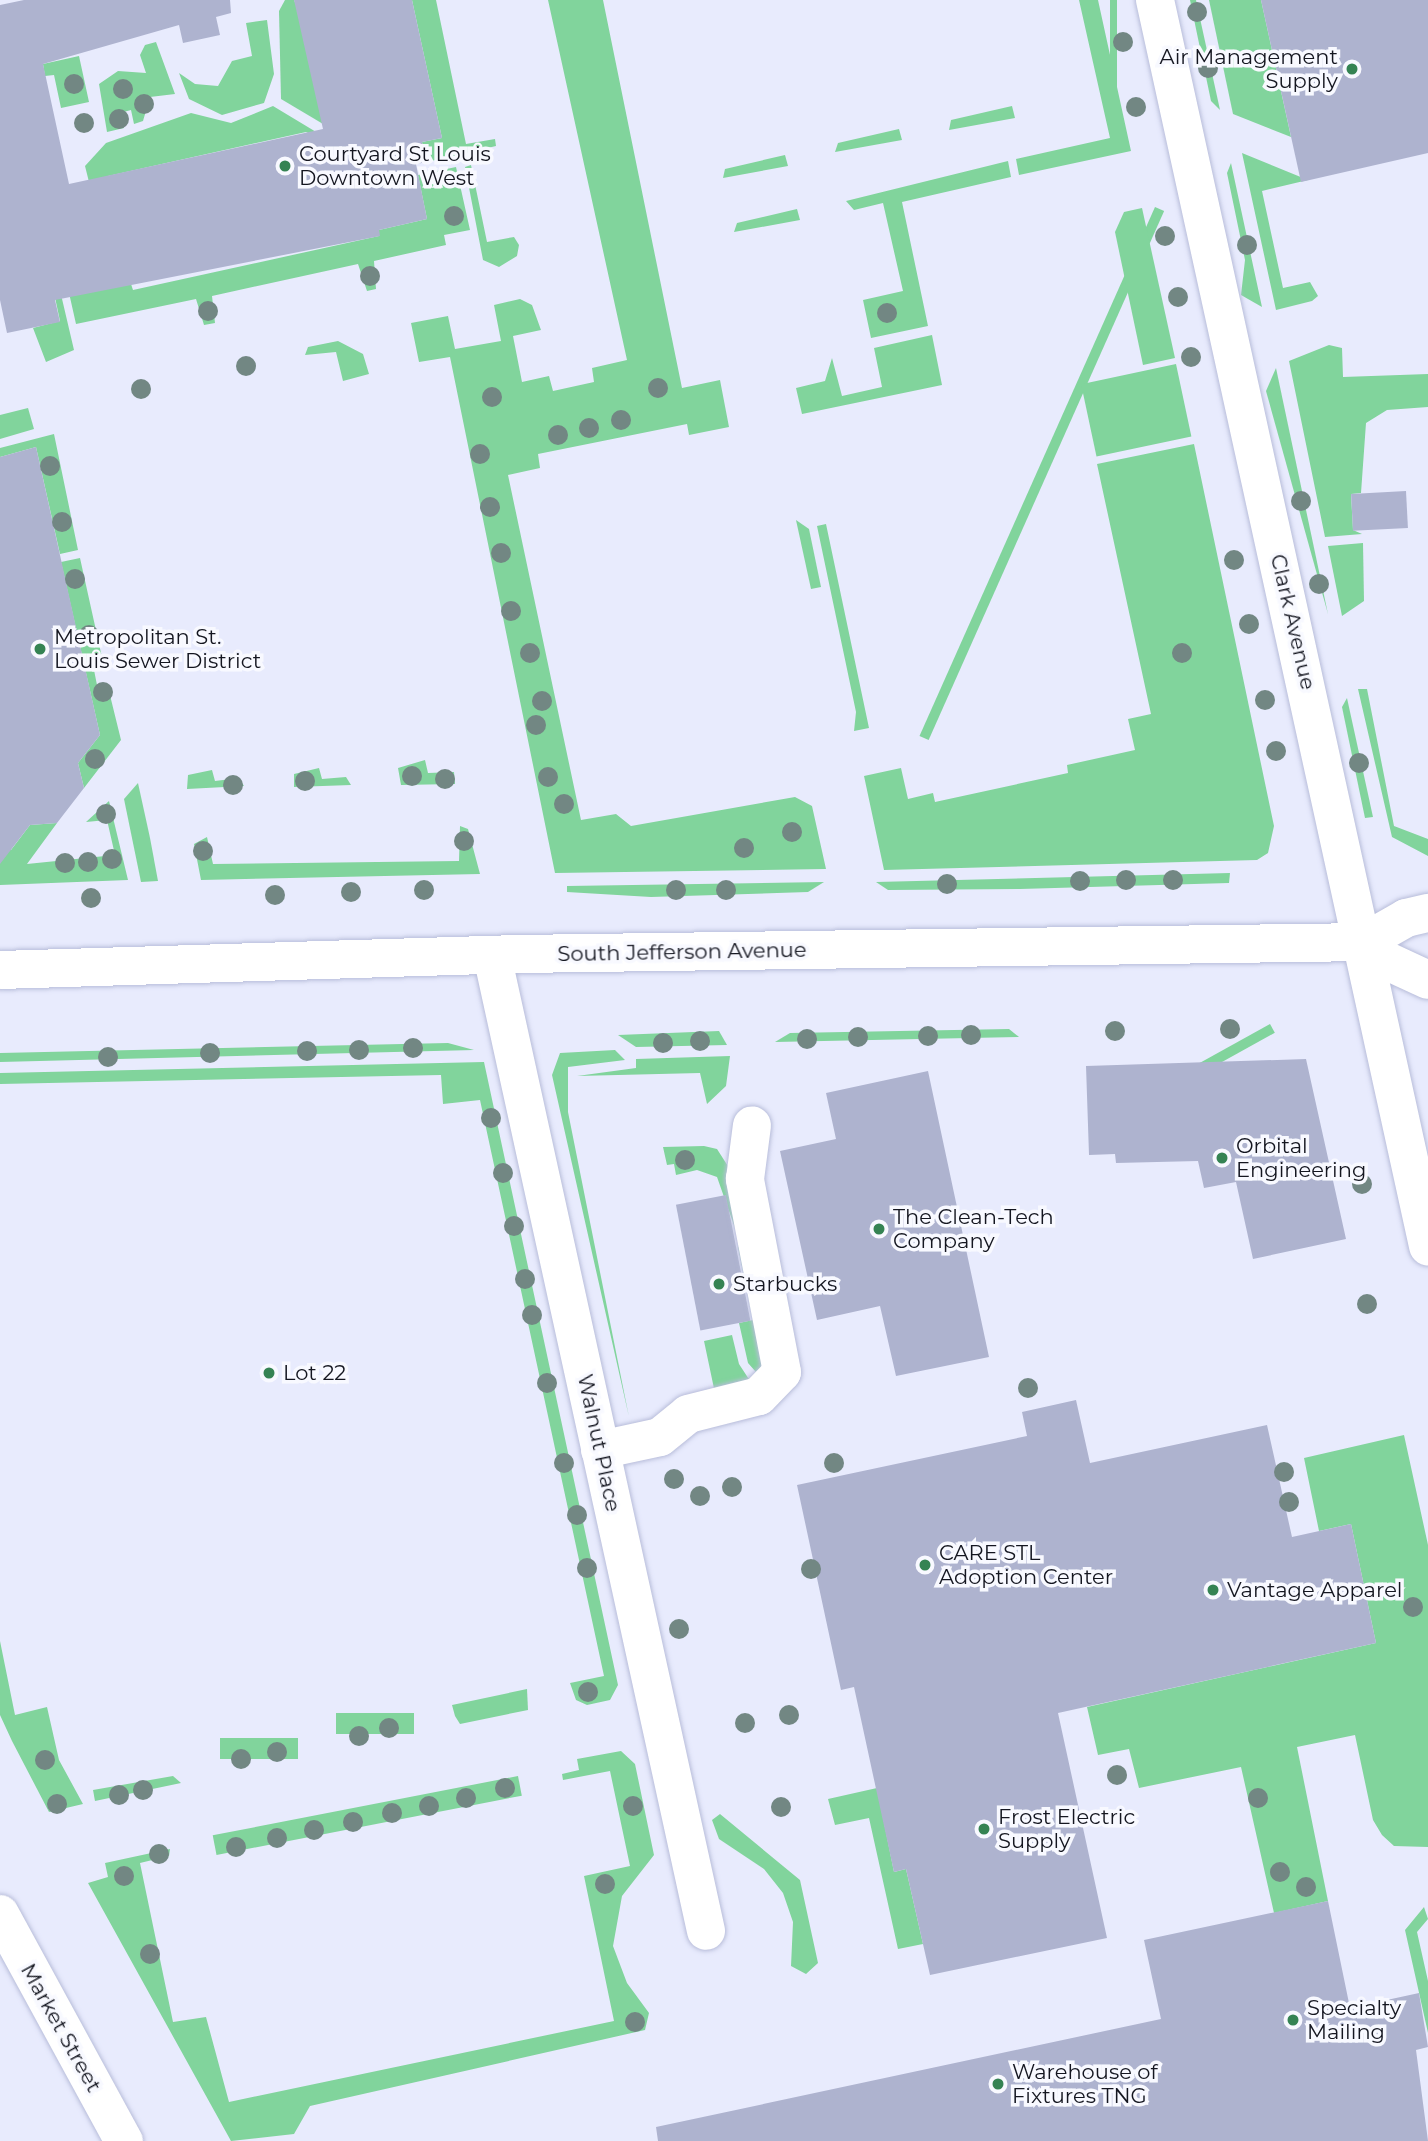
<!DOCTYPE html>
<html>
<head>
<meta charset="utf-8">
<style>
  body { margin:0 }
  #map { position:relative; width:1428px; height:2141px; overflow:hidden; background:#e8ebfd; font-family:Montserrat,sans-serif }
  div>[style] { position:absolute }
  .green>* { inset:0; background:#81d49c; transform-origin:0 0 }
  .building>* { inset:0; background:#aeb3cf; transform-origin:0 0 }
  .roads { filter:drop-shadow(0 0 2px #b8bdda) drop-shadow(0 0 2px #b8bdda) }
  .minor>* { height:38px; margin:-19px; padding:0 19px; transform-origin:19px; border-radius:19px; background:#fff }
  .major>* { height:38px; margin:-19px; padding:0 19px; transform-origin:19px; border-radius:19px; background:#fff }
  .trees>* { width:20px; height:20px; margin:-10px; border-radius:50%; background:#728783 }
  .dots>* { width:19px; height:19px; translate:-50% -50%; box-sizing:border-box; border:4px solid #f8f9ff; border-radius:50% }
  span { translate:-50% -50%; white-space:nowrap; text-align:center; line-height:1.15; -webkit-text-stroke:7px #f8f9ff; paint-order:stroke }
  .poi-label { font-size:21px; color:#141620 }
  .right { translate:-100% -50%; text-align:right }
  .left { translate:0 -50%; text-align:left }
  .street-label { font-size:21px; color:#141620 }
</style>
</head>
<body>
<div id="map">
  <div class="green">
    <div style="clip-path:polygon(285px 0,294px 0,350px 140px,281px 99px,279px 11px)"></div>
    <div style="clip-path:polygon(412px 0,436px 0,466px 144px,495px 139px,496px 146px,427px 162px,422px 142px,442px 138px)"></div>
    <div style="clip-path:polygon(548px 0,603px 0,682px 388px,720px 380px,729px 427px,689px 435px,687px 424px,538px 454px,540px 468px,508px 475px,581px 820px,616px 814px,631px 826px,795px 797px,812px 806px,826px 869px,555px 873px,450px 357px,419px 362px,411px 323px,448px 316px,455px 349px,501px 341px,494px 305px,520px 299px,532px 305px,541px 330px,513px 336px,522px 382px,549px 376px,553px 391px,594px 382px,592px 368px,627px 360px)"></div>
    <div style="clip-path:polygon(1079px 0,1098px 0,1131px 151px,1019px 175px,1016px 159px,1110px 138px)"></div>
    <div style="left:1110px;top:0;width:7px;height:149px"></div>
    <div style="clip-path:polygon(1190px 0,1196px 0,1220px 110px,1211px 101px)"></div>
    <div style="clip-path:polygon(1209px 0,1261px 0,1291px 137px,1233px 114px)"></div>
    <div style="clip-path:polygon(267px 20px,274px 74px,264px 103px,222px 115px,189px 99px,179px 73px,195px 84px,218px 86px,232px 61px,252px 56px,246px 23px)"></div>
    <div style="clip-path:polygon(156px 42px,175px 94px,150px 97px,143px 121px,134px 124px,131px 110px,120px 113px,124px 128px,107px 132px,99px 84px,118px 71px,146px 73px,140px 55px,145px 45px)"></div>
    <div style="clip-path:polygon(79px 56px,89px 102px,61px 108px,54px 75px,45px 76px,43px 64px)"></div>
    <div style="clip-path:polygon(273px 106px,346px 150px,306px 132px,108px 176px,90px 186px,85px 166px,106px 143px,191px 113px,231px 123px)"></div>
    <div style="clip-path:polygon(1012px 106px,1015px 118px,949px 130px,951px 120px)"></div>
    <div style="clip-path:polygon(899px 129px,902px 140px,835px 152px,838px 143px)"></div>
    <div style="clip-path:polygon(1242px 153px,1308px 180px,1262px 191px,1283px 288px,1310px 282px,1318px 296px,1312px 301px,1276px 310px)"></div>
    <div style="clip-path:polygon(785px 155px,788px 166px,723px 178px,725px 169px)"></div>
    <div style="clip-path:polygon(1008px 161px,1011px 177px,902px 202px,928px 326px,871px 338px,863px 300px,903px 291px,883px 203px,854px 210px,846px 201px)"></div>
    <div style="clip-path:polygon(1231px 163px,1262px 307px,1241px 295px,1245px 260px,1227px 173px)"></div>
    <div style="clip-path:polygon(471px 165px,487px 242px,514px 237px,519px 245px,517px 256px,499px 267px,483px 260px,465px 167px)"></div>
    <div style="clip-path:polygon(456px 167px,470px 230px,444px 235px,446px 245px,374px 261px,376px 289px,367px 291px,358px 264px,212px 296px,215px 323px,204px 325px,196px 299px,76px 324px,67px 284px,131px 284px,133px 290px,379px 236px,379px 230px,427px 219px,418px 175px)"></div>
    <div style="left:1155px;top:207px;width:10px;height:579px;rotate:24deg"></div>
    <div style="clip-path:polygon(1142px 208px,1175px 358px,1143px 365px,1115px 232px,1124px 212px)"></div>
    <div style="clip-path:polygon(797px 209px,800px 220px,734px 232px,737px 223px)"></div>
    <div style="clip-path:polygon(59px 286px,74px 350px,46px 362px,33px 328px,60px 321px,53px 288px)"></div>
    <div style="clip-path:polygon(932px 335px,942px 385px,802px 414px,796px 388px,825px 381px,832px 358px,842px 396px,882px 387px,874px 348px)"></div>
    <div style="clip-path:polygon(338px 341px,363px 354px,369px 374px,343px 381px,336px 352px,305px 355px,308px 347px)"></div>
    <div style="clip-path:polygon(1329px 345px,1342px 348px,1343px 377px,1428px 374px,1428px 407px,1387px 410px,1366px 423px,1361px 493px,1351px 494px,1353px 530px,1362px 534px,1325px 537px,1289px 361px)"></div>
    <div style="left:1176px;top:364px;width:74px;height:97px;rotate:78deg"></div>
    <div style="clip-path:polygon(1276px 368px,1328px 614px,1266px 391px)"></div>
    <div style="clip-path:polygon(28px 408px,34px 429px,0 439px,0 415px)"></div>
    <div style="clip-path:polygon(54px 434px,78px 550px,60px 554px,36px 447px,0 457px,0 448px)"></div>
    <div style="clip-path:polygon(1194px 444px,1274px 826px,1268px 853px,1257px 860px,884px 870px,864px 776px,901px 768px,908px 799px,933px 793px,935px 802px,1068px 773px,1067px 765px,1135px 750px,1128px 719px,1151px 714px,1097px 464px)"></div>
    <div style="clip-path:polygon(796px 520px,809px 529px,821px 587px,811px 589px)"></div>
    <div style="clip-path:polygon(826px 524px,869px 728px,854px 731px,856px 712px,817px 526px)"></div>
    <div style="clip-path:polygon(1363px 543px,1364px 601px,1342px 616px,1328px 546px)"></div>
    <div style="clip-path:polygon(80px 558px,103px 662px,93px 665px,97px 685px,107px 683px,121px 740px,84px 788px,78px 763px,100px 735px,61px 562px)"></div>
    <div style="clip-path:polygon(1358px 689px,1367px 689px,1394px 826px,1428px 839px,1428px 856px,1392px 837px)"></div>
    <div style="clip-path:polygon(1347px 698px,1373px 817px,1365px 818px,1342px 707px)"></div>
    <div style="clip-path:polygon(425px 760px,428px 773px,454px 772px,455px 784px,401px 785px,398px 768px)"></div>
    <div style="clip-path:polygon(319px 768px,322px 779px,346px 777px,351px 785px,294px 787px,294px 774px)"></div>
    <div style="clip-path:polygon(212px 770px,215px 781px,239px 778px,244px 786px,187px 789px,188px 775px)"></div>
    <div style="clip-path:polygon(138px 783px,150px 838px,158px 881px,141px 882px,124px 799px)"></div>
    <div style="clip-path:polygon(109px 801px,128px 880px,0 885px,0 850px,11px 850px,30px 825px,57px 823px,27px 864px,115px 855px,107px 820px,86px 822px)"></div>
    <div style="clip-path:polygon(460px 826px,468px 829px,480px 874px,201px 880px,194px 844px,207px 837px,213px 864px,459px 861px)"></div>
    <div style="clip-path:polygon(1230px 873px,1229px 883px,1020px 889px,888px 890px,876px 882px)"></div>
    <div style="clip-path:polygon(824px 882px,808px 892px,651px 897px,567px 892px,567px 886px)"></div>
    <div style="left:1270px;top:1024px;width:10px;height:200px;rotate:61deg"></div>
    <div style="clip-path:polygon(1009px 1029px,1019px 1037px,775px 1042px,790px 1033px)"></div>
    <div style="clip-path:polygon(719px 1031px,727px 1045px,636px 1047px,618px 1035px)"></div>
    <div style="clip-path:polygon(448px 1043px,474px 1050px,0 1062px,0 1053px)"></div>
    <div style="clip-path:polygon(615px 1050px,625px 1060px,568px 1067px,568px 1112px,629px 1417px,552px 1075px,560px 1053px)"></div>
    <div style="clip-path:polygon(730px 1056px,726px 1086px,707px 1104px,700px 1073px,577px 1076px,636px 1068px,636px 1059px)"></div>
    <div style="clip-path:polygon(484px 1062px,618px 1685px,610px 1700px,587px 1705px,576px 1700px,570px 1683px,604px 1676px,480px 1100px,443px 1104px,441px 1075px,0 1084px,0 1073px)"></div>
    <div style="clip-path:polygon(704px 1146px,717px 1149px,733px 1174px,735px 1228px,717px 1177px,697px 1170px,676px 1175px,674px 1164px,667px 1165px,663px 1147px)"></div>
    <div style="clip-path:polygon(747px 1245px,773px 1351px,763px 1380px,748px 1363px,739px 1323px,753px 1320px,738px 1247px)"></div>
    <div style="clip-path:polygon(732px 1335px,739px 1364px,754px 1387px,716px 1398px,704px 1341px)"></div>
    <div style="clip-path:polygon(1404px 1435px,1428px 1545px,1428px 1847px,1394px 1846px,1382px 1835px,1373px 1820px,1355px 1735px,1297px 1747px,1328px 1901px,1274px 1913px,1241px 1767px,1139px 1788px,1129px 1749px,1098px 1755px,1087px 1707px,1376px 1643px,1351px 1524px,1319px 1531px,1304px 1458px)"></div>
    <div style="clip-path:polygon(0 1641px,15px 1715px,47px 1707px,59px 1760px,83px 1804px,49px 1812px,12px 1741px,0 1715px)"></div>
    <div style="clip-path:polygon(527px 1689px,528px 1710px,460px 1724px,455px 1716px,452px 1705px)"></div>
    <div style="left:414px;top:1713px;width:21px;height:78px;rotate:90deg"></div>
    <div style="left:298px;top:1738px;width:21px;height:78px;rotate:90deg"></div>
    <div style="clip-path:polygon(621px 1751px,635px 1764px,654px 1855px,622px 1896px,613px 1946px,627px 1983px,649px 2013px,645px 2030px,310px 2106px,294px 2134px,231px 2141px,88px 1883px,108px 1877px,105px 1863px,170px 1849px,169px 1856px,140px 1863px,173px 2022px,206px 2017px,229px 2102px,614px 2021px,584px 1876px,630px 1866px,610px 1771px,563px 1780px,562px 1774px,579px 1770px,577px 1759px)"></div>
    <div style="clip-path:polygon(173px 1776px,181px 1783px,95px 1801px,93px 1790px)"></div>
    <div style="left:518px;top:1776px;width:20px;height:311px;rotate:79deg"></div>
    <div style="clip-path:polygon(877px 1788px,894px 1872px,906px 1869px,923px 1944px,898px 1949px,869px 1818px,835px 1825px,828px 1799px)"></div>
    <div style="clip-path:polygon(720px 1814px,800px 1880px,818px 1963px,806px 1974px,791px 1966px,793px 1922px,783px 1893px,764px 1869px,719px 1839px,712px 1820px)"></div>
    <div style="clip-path:polygon(1424px 1907px,1428px 1919px,1417px 1932px,1428px 1981px,1428px 2033px,1405px 1930px)"></div>
  </div>
  <div class="building">
    <div style="clip-path:polygon(24px 0,230px 0,231px 13px,216px 17px,220px 35px,183px 43px,179px 25px,43px 64px,69px 184px,323px 129px,294px 0,412px 0,442px 138px,422px 142px,427px 162px,416px 164px,427px 219px,379px 230px,380px 236px,55px 300px,60px 322px,7px 333px,0 300px,0 5px)"></div>
    <div style="clip-path:polygon(1261px 0,1428px 0,1428px 153px,1301px 182px)"></div>
    <div style="clip-path:polygon(36px 447px,100px 735px,78px 763px,84px 788px,57px 823px,30px 825px,0 864px,0 457px)"></div>
    <div style="left:1406px;top:491px;width:37px;height:55px;rotate:87deg"></div>
    <div style="clip-path:polygon(1306px 1059px,1346px 1239px,1253px 1259px,1236px 1182px,1204px 1188px,1198px 1161px,1116px 1163px,1115px 1154px,1089px 1155px,1086px 1066px)"></div>
    <div style="clip-path:polygon(928px 1071px,989px 1357px,896px 1376px,880px 1306px,817px 1320px,780px 1151px,836px 1139px,826px 1093px)"></div>
    <div style="left:726px;top:1195px;width:128px;height:51px;rotate:79deg"></div>
    <div style="clip-path:polygon(1076px 1400px,1090px 1463px,1267px 1425px,1292px 1537px,1351px 1524px,1376px 1643px,1058px 1713px,1107px 1938px,930px 1975px,906px 1869px,894px 1872px,854px 1687px,841px 1690px,797px 1485px,1027px 1436px,1022px 1412px)"></div>
    <div style="clip-path:polygon(1328px 1901px,1350px 2008px,1419px 1993px,1428px 2047px,1416px 2050px,1428px 2141px,658px 2141px,656px 2127px,1161px 2019px,1144px 1940px)"></div>
  </div>
  <div class="roads">
    <div class="minor">
      <div style="left:1155px;top:0;width:1276px;rotate:77.64deg"></div>
      <div style="left:492px;top:955px;width:999px;rotate:77.63deg"></div>
      <div style="left:600px;top:1450px;width:61px;rotate:-12.2deg"></div>
      <div style="left:660px;top:1437px;width:36px;rotate:-39deg"></div>
      <div style="left:688px;top:1414px;width:73px;rotate:-14.2deg"></div>
      <div style="left:759px;top:1396px;width:33px;rotate:-46deg"></div>
      <div style="left:782px;top:1372px;width:197px;rotate:-100.9deg"></div>
      <div style="left:745px;top:1179px;width:54px;rotate:-82.6deg"></div>
    </div>
    <div class="major">
      <div style="left:1364px;top:942px;width:28px;rotate:41deg"></div>
      <div style="left:1385px;top:960px;width:47px;rotate:24.9deg"></div>
      <div style="left:0;top:970px;width:518px;rotate:-1.77deg"></div>
      <div style="left:518px;top:954px;width:846px;rotate:-0.81deg"></div>
      <div style="left:1364px;top:942px;width:48px;rotate:-29.7deg"></div>
      <div style="left:1406px;top:918px;width:23px;rotate:-13deg"></div>
      <div style="left:0;top:1914px;width:259px;rotate:61.4deg"></div>
    </div>
  </div>
  <div class="trees">
    <div style="left:1197px;top:12px"></div>
    <div style="left:1123px;top:42px"></div>
    <div style="left:1208px;top:68px"></div>
    <div style="left:74px;top:84px"></div>
    <div style="left:123px;top:89px"></div>
    <div style="left:144px;top:104px"></div>
    <div style="left:1136px;top:107px"></div>
    <div style="left:119px;top:119px"></div>
    <div style="left:84px;top:123px"></div>
    <div style="left:454px;top:216px"></div>
    <div style="left:1165px;top:236px"></div>
    <div style="left:1247px;top:245px"></div>
    <div style="left:370px;top:276px"></div>
    <div style="left:1178px;top:297px"></div>
    <div style="left:208px;top:311px"></div>
    <div style="left:887px;top:313px"></div>
    <div style="left:1191px;top:357px"></div>
    <div style="left:246px;top:366px"></div>
    <div style="left:658px;top:388px"></div>
    <div style="left:141px;top:389px"></div>
    <div style="left:492px;top:397px"></div>
    <div style="left:621px;top:420px"></div>
    <div style="left:589px;top:428px"></div>
    <div style="left:558px;top:435px"></div>
    <div style="left:480px;top:454px"></div>
    <div style="left:50px;top:466px"></div>
    <div style="left:1301px;top:501px"></div>
    <div style="left:490px;top:507px"></div>
    <div style="left:62px;top:522px"></div>
    <div style="left:501px;top:553px"></div>
    <div style="left:1234px;top:560px"></div>
    <div style="left:75px;top:579px"></div>
    <div style="left:1319px;top:584px"></div>
    <div style="left:511px;top:611px"></div>
    <div style="left:1249px;top:624px"></div>
    <div style="left:89px;top:635px"></div>
    <div style="left:530px;top:653px"></div>
    <div style="left:1182px;top:653px"></div>
    <div style="left:103px;top:692px"></div>
    <div style="left:1265px;top:700px"></div>
    <div style="left:542px;top:701px"></div>
    <div style="left:536px;top:725px"></div>
    <div style="left:1276px;top:751px"></div>
    <div style="left:95px;top:759px"></div>
    <div style="left:1359px;top:763px"></div>
    <div style="left:412px;top:776px"></div>
    <div style="left:548px;top:777px"></div>
    <div style="left:445px;top:779px"></div>
    <div style="left:305px;top:781px"></div>
    <div style="left:233px;top:785px"></div>
    <div style="left:564px;top:804px"></div>
    <div style="left:106px;top:814px"></div>
    <div style="left:792px;top:832px"></div>
    <div style="left:464px;top:841px"></div>
    <div style="left:744px;top:848px"></div>
    <div style="left:203px;top:851px"></div>
    <div style="left:112px;top:859px"></div>
    <div style="left:88px;top:862px"></div>
    <div style="left:65px;top:863px"></div>
    <div style="left:1126px;top:880px"></div>
    <div style="left:1173px;top:880px"></div>
    <div style="left:1080px;top:881px"></div>
    <div style="left:947px;top:884px"></div>
    <div style="left:424px;top:890px"></div>
    <div style="left:676px;top:890px"></div>
    <div style="left:726px;top:890px"></div>
    <div style="left:351px;top:892px"></div>
    <div style="left:275px;top:895px"></div>
    <div style="left:91px;top:898px"></div>
    <div style="left:1230px;top:1029px"></div>
    <div style="left:1115px;top:1031px"></div>
    <div style="left:971px;top:1035px"></div>
    <div style="left:928px;top:1036px"></div>
    <div style="left:858px;top:1037px"></div>
    <div style="left:807px;top:1039px"></div>
    <div style="left:700px;top:1041px"></div>
    <div style="left:663px;top:1043px"></div>
    <div style="left:413px;top:1048px"></div>
    <div style="left:359px;top:1050px"></div>
    <div style="left:307px;top:1051px"></div>
    <div style="left:210px;top:1053px"></div>
    <div style="left:108px;top:1057px"></div>
    <div style="left:491px;top:1118px"></div>
    <div style="left:685px;top:1160px"></div>
    <div style="left:503px;top:1173px"></div>
    <div style="left:1362px;top:1184px"></div>
    <div style="left:514px;top:1226px"></div>
    <div style="left:525px;top:1279px"></div>
    <div style="left:1367px;top:1304px"></div>
    <div style="left:532px;top:1315px"></div>
    <div style="left:547px;top:1383px"></div>
    <div style="left:1028px;top:1388px"></div>
    <div style="left:564px;top:1463px"></div>
    <div style="left:834px;top:1463px"></div>
    <div style="left:1284px;top:1472px"></div>
    <div style="left:674px;top:1479px"></div>
    <div style="left:732px;top:1487px"></div>
    <div style="left:700px;top:1496px"></div>
    <div style="left:1289px;top:1502px"></div>
    <div style="left:577px;top:1515px"></div>
    <div style="left:587px;top:1568px"></div>
    <div style="left:811px;top:1569px"></div>
    <div style="left:1413px;top:1607px"></div>
    <div style="left:679px;top:1629px"></div>
    <div style="left:588px;top:1692px"></div>
    <div style="left:789px;top:1715px"></div>
    <div style="left:745px;top:1723px"></div>
    <div style="left:389px;top:1728px"></div>
    <div style="left:359px;top:1736px"></div>
    <div style="left:277px;top:1752px"></div>
    <div style="left:241px;top:1759px"></div>
    <div style="left:45px;top:1760px"></div>
    <div style="left:1117px;top:1775px"></div>
    <div style="left:505px;top:1788px"></div>
    <div style="left:143px;top:1790px"></div>
    <div style="left:119px;top:1795px"></div>
    <div style="left:466px;top:1798px"></div>
    <div style="left:1258px;top:1798px"></div>
    <div style="left:57px;top:1804px"></div>
    <div style="left:429px;top:1806px"></div>
    <div style="left:633px;top:1806px"></div>
    <div style="left:781px;top:1807px"></div>
    <div style="left:392px;top:1813px"></div>
    <div style="left:353px;top:1822px"></div>
    <div style="left:314px;top:1830px"></div>
    <div style="left:277px;top:1838px"></div>
    <div style="left:236px;top:1847px"></div>
    <div style="left:159px;top:1854px"></div>
    <div style="left:1280px;top:1872px"></div>
    <div style="left:124px;top:1876px"></div>
    <div style="left:605px;top:1884px"></div>
    <div style="left:1306px;top:1887px"></div>
    <div style="left:150px;top:1954px"></div>
    <div style="left:635px;top:2022px"></div>
  </div>
  <div class="dots">
    <div style="left:1352px;top:69px;background:#358353"></div>
    <div style="left:285px;top:166px;background:#358353"></div>
    <div style="left:40px;top:649px;background:#358353"></div>
    <div style="left:1222px;top:1158px;background:#358353"></div>
    <div style="left:879px;top:1229px;background:#358353"></div>
    <div style="left:719px;top:1284px;background:#358353"></div>
    <div style="left:269px;top:1373px;background:#358353"></div>
    <div style="left:925px;top:1565px;background:#358353"></div>
    <div style="left:1213px;top:1590px;background:#358353"></div>
    <div style="left:984px;top:1829px;background:#358353"></div>
    <div style="left:1293px;top:2020px;background:#358353"></div>
    <div style="left:998px;top:2084px;background:#358353"></div>
  </div>
  <div class="poi-label">
    <span class="right" style="left:1338px;top:69px">Air Management<br>Supply</span>
    <span class="left" style="left:299px;top:166px">Courtyard St Louis<br>Downtown West</span>
    <span class="left" style="left:54px;top:649px">Metropolitan St.<br>Louis Sewer District</span>
    <span class="left" style="left:1236px;top:1158px">Orbital<br>Engineering</span>
    <span class="left" style="left:893px;top:1229px">The Clean-Tech<br>Company</span>
    <span class="left" style="left:733px;top:1284px">Starbucks</span>
    <span class="left" style="left:283px;top:1373px">Lot 22</span>
    <span class="left" style="left:939px;top:1565px">CARE STL<br>Adoption Center</span>
    <span class="left" style="left:1227px;top:1590px">Vantage Apparel</span>
    <span class="left" style="left:998px;top:1829px">Frost Electric<br>Supply</span>
    <span class="left" style="left:1307px;top:2020px">Specialty<br>Mailing</span>
    <span class="left" style="left:1012px;top:2084px">Warehouse of<br>Fixtures TNG</span>
  </div>
  <div class="street-label">
    <span style="left:1293px;top:622px;rotate:77deg">Clark Avenue</span>
    <span style="left:682px;top:952px;rotate:-1deg">South Jefferson Avenue</span>
    <span style="left:599px;top:1443px;rotate:78deg">Walnut Place</span>
    <span style="left:61px;top:2028px;rotate:61deg">Market Street</span>
  </div>
</div>
</body>
</html>
